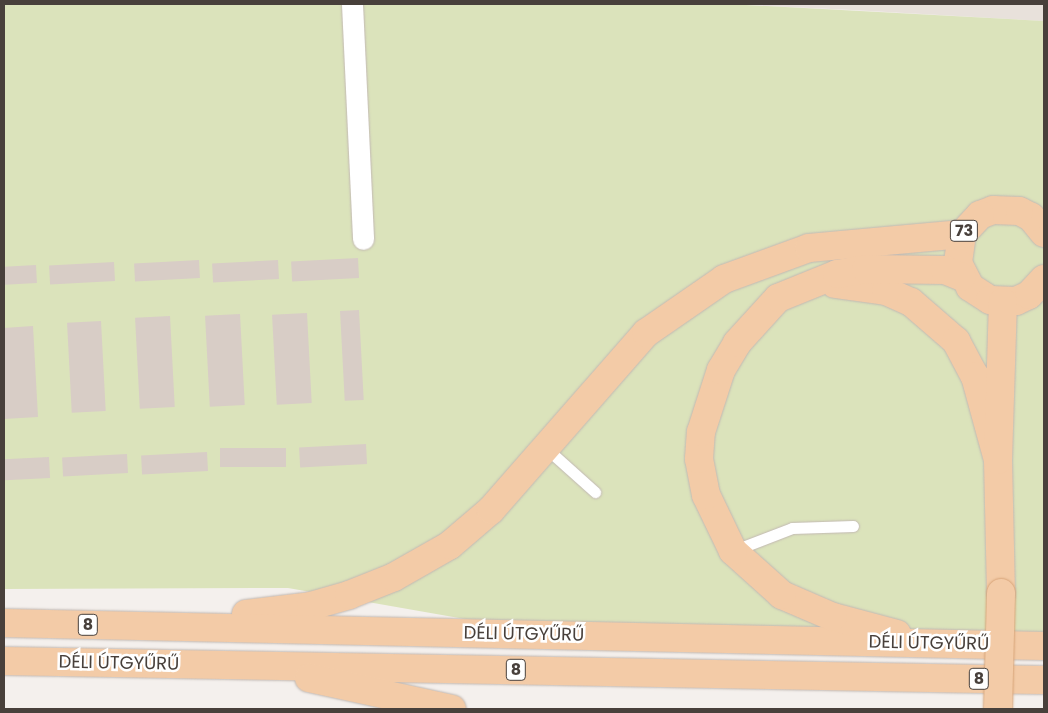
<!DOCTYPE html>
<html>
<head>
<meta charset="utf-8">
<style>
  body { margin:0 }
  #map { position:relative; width:1048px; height:713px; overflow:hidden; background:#f4f0ed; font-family:Poppins,sans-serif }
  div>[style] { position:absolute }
  .residential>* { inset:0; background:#e8e1db }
  .green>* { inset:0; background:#dbe3bb }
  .building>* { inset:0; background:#d8cdc6; transform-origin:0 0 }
  .roads { filter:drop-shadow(0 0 1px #c2b9b3) drop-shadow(0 0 1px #c2b9b3) }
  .lane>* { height:11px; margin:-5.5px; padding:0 5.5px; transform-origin:5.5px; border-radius:5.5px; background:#fff }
  .street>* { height:21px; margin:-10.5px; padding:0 10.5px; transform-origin:10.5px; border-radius:10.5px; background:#fff }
  .primary>* { height:28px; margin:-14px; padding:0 14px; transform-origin:14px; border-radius:14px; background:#f3cba7 }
  .bridges { filter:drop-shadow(0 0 1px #d7a478) drop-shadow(0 0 1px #d7a478) }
  .primary-bridge>* { height:28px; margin:-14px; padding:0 14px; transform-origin:14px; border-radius:14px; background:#f3cba7 }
  span { translate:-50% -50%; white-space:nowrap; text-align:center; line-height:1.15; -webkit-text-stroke:5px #fff; paint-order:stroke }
  .shield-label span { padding:1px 4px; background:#fff; border:1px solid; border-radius:4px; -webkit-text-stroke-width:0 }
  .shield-label { font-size:16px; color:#48403b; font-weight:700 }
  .street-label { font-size:18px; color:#48403b }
  .frame { position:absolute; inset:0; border:5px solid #48403b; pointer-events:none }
</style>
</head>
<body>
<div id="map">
  <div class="residential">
    <div style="clip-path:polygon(728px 4px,1044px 4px,1044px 21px,853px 10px)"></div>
  </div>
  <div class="green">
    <div style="clip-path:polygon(4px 4px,728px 4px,1044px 21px,1044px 650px,499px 625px,288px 588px,4px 589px)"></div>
  </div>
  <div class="building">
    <div style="left:358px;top:258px;width:20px;height:67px;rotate:87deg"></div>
    <div style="left:199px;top:260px;width:18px;height:65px;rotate:87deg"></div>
    <div style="left:278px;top:260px;width:19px;height:66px;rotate:87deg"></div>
    <div style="left:114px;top:262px;width:19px;height:65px;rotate:87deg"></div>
    <div style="left:36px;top:265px;width:18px;height:32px;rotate:87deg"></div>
    <div style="left:359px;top:310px;width:90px;height:19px;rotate:87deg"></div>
    <div style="left:307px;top:313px;width:90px;height:35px;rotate:87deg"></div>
    <div style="left:240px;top:314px;width:91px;height:35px;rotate:87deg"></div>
    <div style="left:170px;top:316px;width:91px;height:35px;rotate:87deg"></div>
    <div style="left:101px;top:321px;width:90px;height:34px;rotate:87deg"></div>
    <div style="clip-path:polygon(33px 326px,38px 417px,4px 419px,4px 328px)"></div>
    <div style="left:366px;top:444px;width:20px;height:67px;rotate:87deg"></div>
    <div style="left:286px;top:448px;width:19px;height:66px;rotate:90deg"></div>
    <div style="left:207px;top:452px;width:19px;height:66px;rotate:87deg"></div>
    <div style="left:127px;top:454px;width:19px;height:65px;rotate:87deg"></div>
    <div style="left:49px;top:457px;width:21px;height:45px;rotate:87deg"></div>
  </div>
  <div class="roads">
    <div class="lane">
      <div style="left:546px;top:448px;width:66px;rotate:41.9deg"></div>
      <div style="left:735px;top:550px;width:61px;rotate:-21.1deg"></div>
      <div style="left:792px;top:528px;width:61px;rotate:-1.9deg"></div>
    </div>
    <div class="street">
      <div style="left:352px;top:4px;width:235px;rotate:87.3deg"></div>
    </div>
    <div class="primary">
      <div style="left:1044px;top:233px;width:21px;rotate:-129deg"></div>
      <div style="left:1031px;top:217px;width:13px;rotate:-153deg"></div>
      <div style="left:1019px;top:211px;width:26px;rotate:-178deg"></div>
      <div style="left:993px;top:210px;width:14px;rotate:159deg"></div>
      <div style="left:980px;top:215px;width:26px;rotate:133deg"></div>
      <div style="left:962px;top:234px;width:29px;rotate:98deg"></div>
      <div style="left:958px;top:263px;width:27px;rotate:63deg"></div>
      <div style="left:970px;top:287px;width:24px;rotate:33deg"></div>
      <div style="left:990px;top:300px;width:26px;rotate:2deg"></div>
      <div style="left:1016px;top:301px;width:14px;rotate:-25deg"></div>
      <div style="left:1029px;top:295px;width:22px;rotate:-47deg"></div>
      <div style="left:835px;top:284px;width:51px;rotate:7.8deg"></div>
      <div style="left:886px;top:291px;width:27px;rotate:24deg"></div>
      <div style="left:911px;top:302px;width:60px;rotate:40.9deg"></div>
      <div style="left:956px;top:341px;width:40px;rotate:62deg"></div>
      <div style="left:975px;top:376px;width:87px;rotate:74.7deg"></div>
      <div style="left:1001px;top:593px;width:133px;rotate:-91.3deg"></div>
      <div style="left:998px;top:460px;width:158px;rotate:-88.2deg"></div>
      <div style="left:246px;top:614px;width:65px;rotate:-7deg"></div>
      <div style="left:311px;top:606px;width:40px;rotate:-16deg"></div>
      <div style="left:349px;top:595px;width:48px;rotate:-21.8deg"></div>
      <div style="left:394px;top:577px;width:64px;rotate:-29.7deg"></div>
      <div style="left:450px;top:545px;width:54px;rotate:-40.5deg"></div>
      <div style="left:491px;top:510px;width:235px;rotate:-48.8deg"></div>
      <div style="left:646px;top:333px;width:95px;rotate:-34.7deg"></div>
      <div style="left:724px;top:279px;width:90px;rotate:-20deg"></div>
      <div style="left:809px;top:248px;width:154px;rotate:-5.2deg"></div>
      <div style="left:4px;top:623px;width:1040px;rotate:1.27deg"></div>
      <div style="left:897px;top:634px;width:66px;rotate:-165.1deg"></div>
      <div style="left:833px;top:617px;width:56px;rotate:-156.7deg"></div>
      <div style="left:782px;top:595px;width:66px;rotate:-138.1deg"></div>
      <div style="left:733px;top:551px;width:62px;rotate:-115.7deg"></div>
      <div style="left:706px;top:495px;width:37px;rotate:-101deg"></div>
      <div style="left:699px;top:459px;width:27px;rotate:-86deg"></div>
      <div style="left:701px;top:432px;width:65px;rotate:-72.1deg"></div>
      <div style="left:721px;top:370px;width:31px;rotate:-59deg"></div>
      <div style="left:737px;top:343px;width:61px;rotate:-47.7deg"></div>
      <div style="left:778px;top:298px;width:64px;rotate:-22.1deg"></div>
      <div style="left:837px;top:274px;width:29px;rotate:-10deg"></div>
      <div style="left:866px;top:269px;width:79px;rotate:0.7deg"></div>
      <div style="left:945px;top:270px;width:18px;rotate:22deg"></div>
      <div style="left:4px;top:661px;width:1040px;rotate:1.05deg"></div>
      <div style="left:309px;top:678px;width:146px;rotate:12.2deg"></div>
    </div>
  </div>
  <div class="bridges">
    <div class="primary-bridge">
      <div style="left:998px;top:709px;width:116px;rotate:-88.5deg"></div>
    </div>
  </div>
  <div class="shield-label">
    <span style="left:964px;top:231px">73</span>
    <span style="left:88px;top:625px">8</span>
    <span style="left:516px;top:670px">8</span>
    <span style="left:979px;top:679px">8</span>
  </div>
  <div class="street-label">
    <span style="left:524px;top:634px;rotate:1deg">DÉLI ÚTGYŰRŰ</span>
    <span style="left:929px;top:643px;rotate:1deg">DÉLI ÚTGYŰRŰ</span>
    <span style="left:119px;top:663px;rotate:1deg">DÉLI ÚTGYŰRŰ</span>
  </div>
  <div class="frame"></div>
</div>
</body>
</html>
